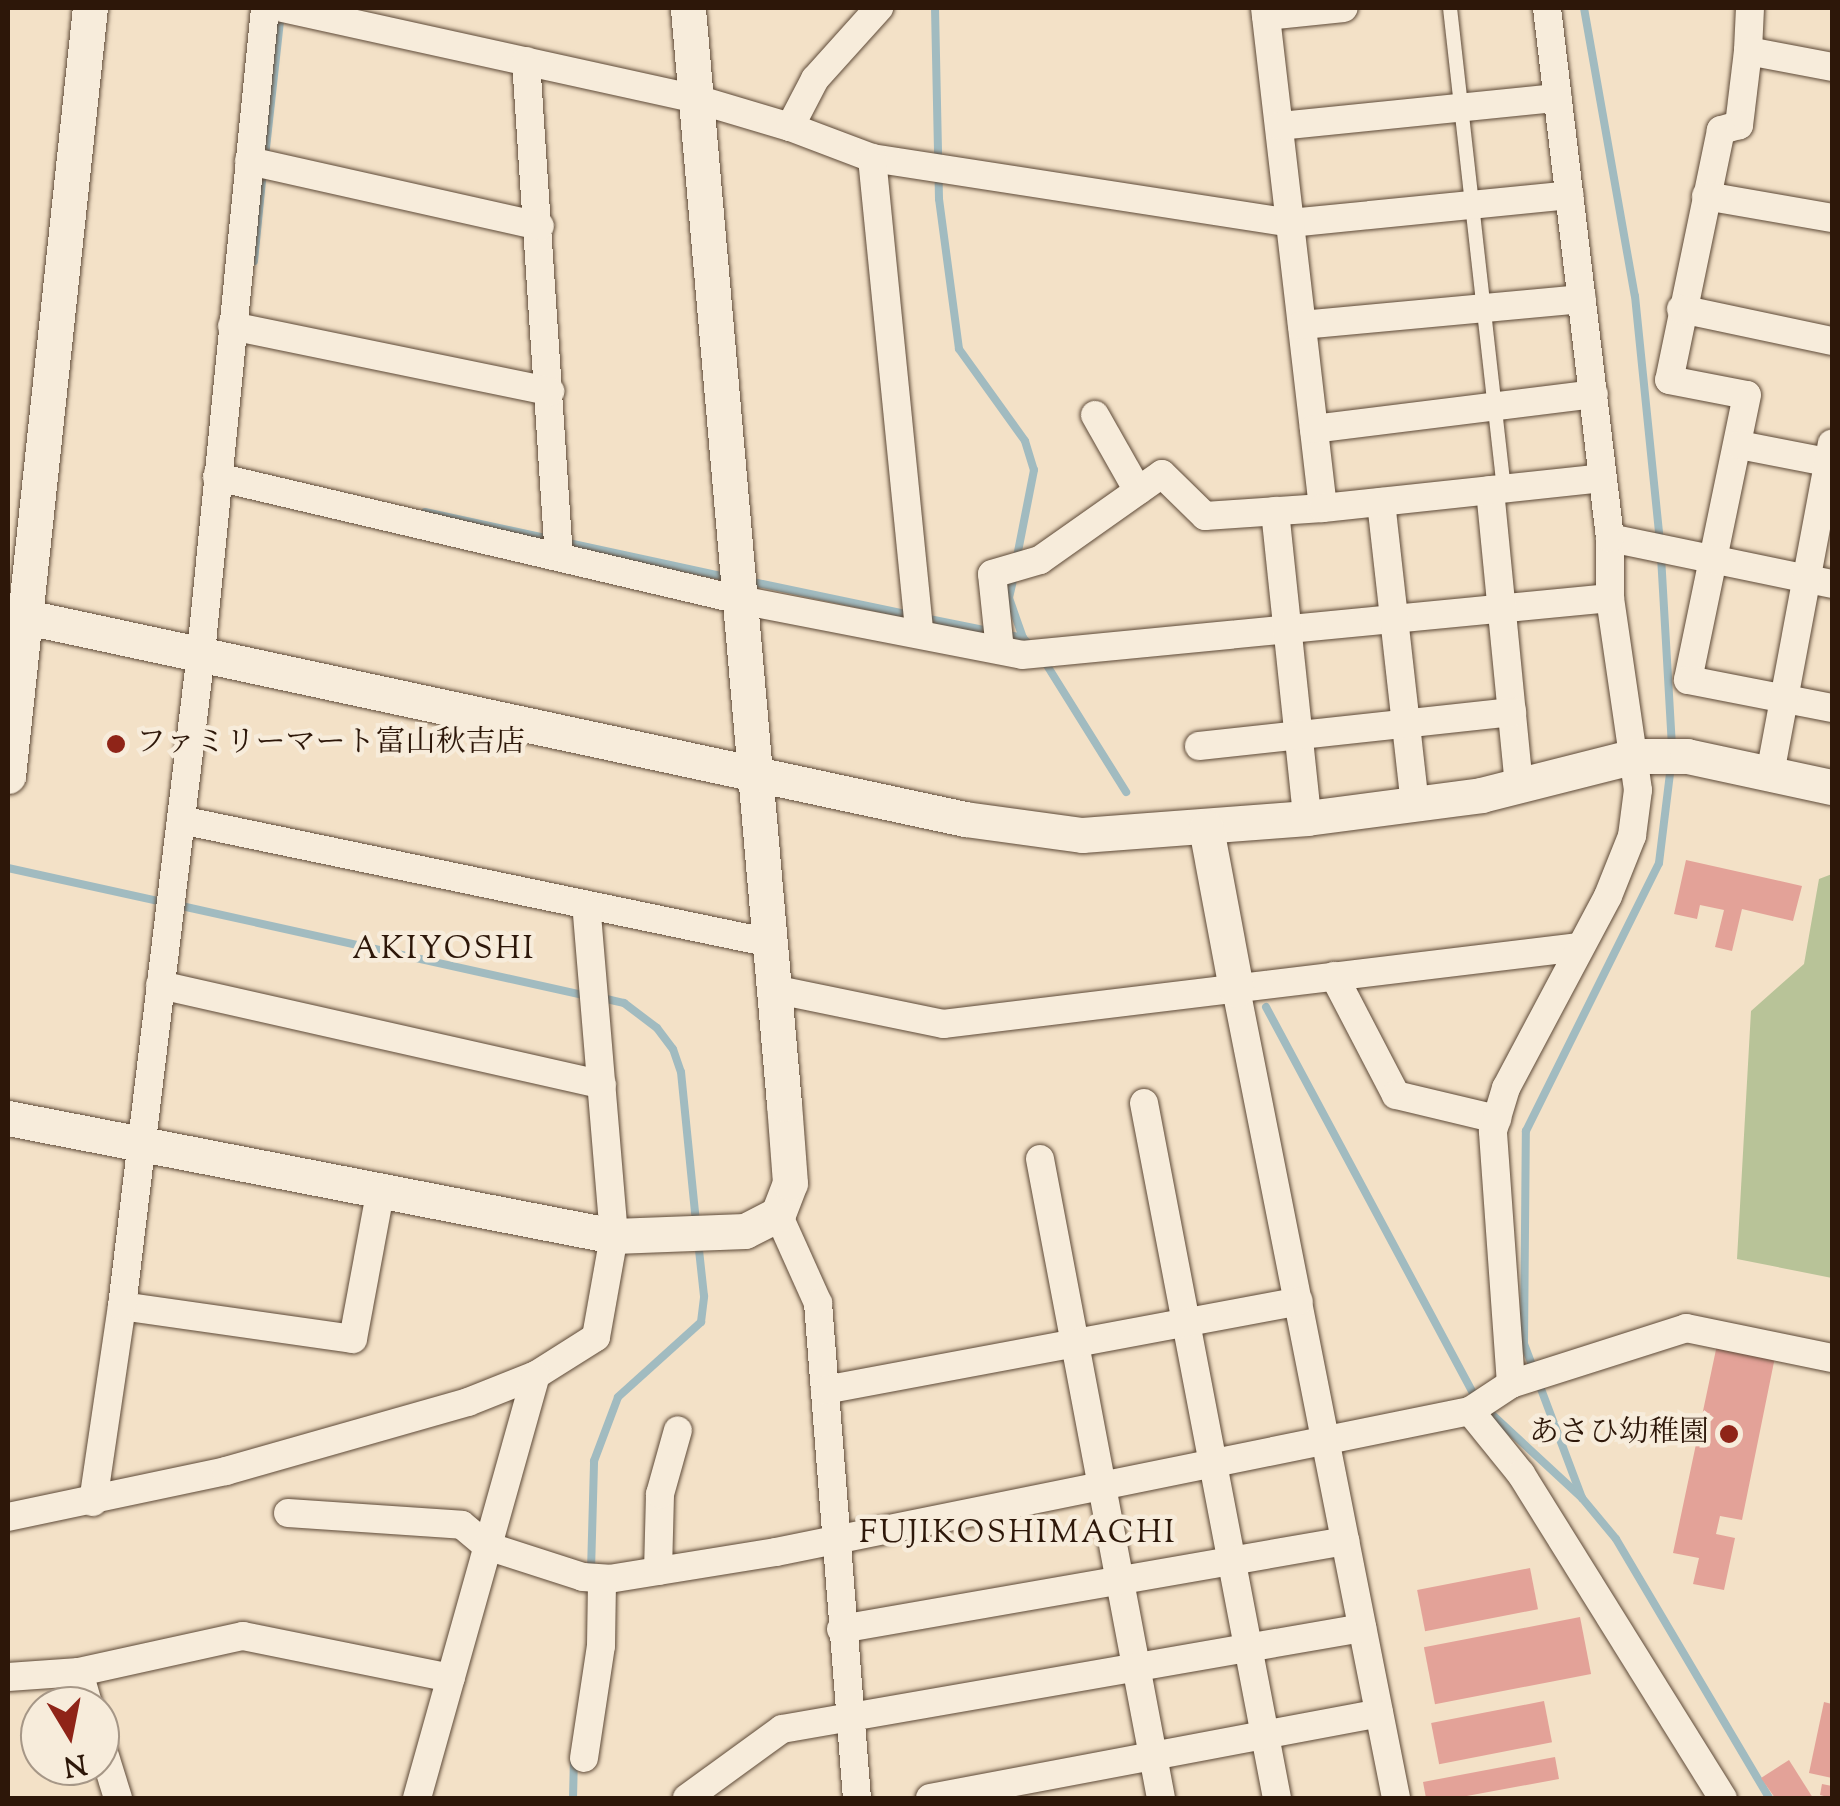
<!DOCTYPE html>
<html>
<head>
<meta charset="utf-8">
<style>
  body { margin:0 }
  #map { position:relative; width:1840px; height:1806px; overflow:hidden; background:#f3e1c7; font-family:"Sorts Mill Goudy","Noto Serif JP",serif }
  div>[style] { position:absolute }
  .green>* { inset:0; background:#b8c398 }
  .stream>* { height:8px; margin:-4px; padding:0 4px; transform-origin:4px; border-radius:4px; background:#a1bbc0 }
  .building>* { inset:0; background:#e3a298; transform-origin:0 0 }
  .roads { filter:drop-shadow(0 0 2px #5e4a38) drop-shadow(0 0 2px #5e4a38) }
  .service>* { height:14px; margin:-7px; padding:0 7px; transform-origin:7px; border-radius:7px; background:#f7ecdb }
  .minor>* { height:28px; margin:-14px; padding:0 14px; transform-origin:14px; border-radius:14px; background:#f7ecdb }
  .tertiary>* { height:35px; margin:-17.5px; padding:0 17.5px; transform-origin:17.5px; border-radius:17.5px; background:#f7ecdb }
  .dots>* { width:28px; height:28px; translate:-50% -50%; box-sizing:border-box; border:5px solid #f7ecdb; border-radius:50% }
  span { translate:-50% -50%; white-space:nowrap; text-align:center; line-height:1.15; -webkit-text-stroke:9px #f7ecdb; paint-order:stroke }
  .poi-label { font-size:30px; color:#2d1709 }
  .left { translate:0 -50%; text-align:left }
  .right { translate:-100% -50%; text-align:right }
  .neighbourhood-label { font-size:32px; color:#2d1709; letter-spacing:2.5px }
  .frame { position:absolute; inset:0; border:10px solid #2d1709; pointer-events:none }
  .north { position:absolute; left:20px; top:1686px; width:100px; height:100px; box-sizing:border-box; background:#f7ecdb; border:2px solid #a69787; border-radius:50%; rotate:170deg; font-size:28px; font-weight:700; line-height:40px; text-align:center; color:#2d1709 }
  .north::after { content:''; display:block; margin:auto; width:35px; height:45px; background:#8f2418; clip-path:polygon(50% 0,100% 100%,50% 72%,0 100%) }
</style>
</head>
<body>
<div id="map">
  <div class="green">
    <div style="clip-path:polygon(1832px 874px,1832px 1278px,1737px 1259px,1751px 1011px,1804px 964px,1819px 879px)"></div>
  </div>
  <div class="stream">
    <div style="left:935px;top:8px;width:191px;rotate:88.8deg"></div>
    <div style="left:939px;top:199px;width:151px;rotate:82.4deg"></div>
    <div style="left:959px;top:349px;width:113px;rotate:54.3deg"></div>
    <div style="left:1025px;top:441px;width:30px;rotate:73deg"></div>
    <div style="left:1034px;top:470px;width:94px;rotate:101.1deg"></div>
    <div style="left:1584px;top:8px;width:292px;rotate:80deg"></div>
    <div style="left:1635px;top:296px;width:247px;rotate:84.2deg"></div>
    <div style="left:265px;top:157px;width:146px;rotate:-83.7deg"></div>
    <div style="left:254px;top:261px;width:90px;rotate:-84.3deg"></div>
    <div style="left:425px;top:512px;width:311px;rotate:12.2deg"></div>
    <div style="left:1661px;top:556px;width:190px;rotate:86.7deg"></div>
    <div style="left:1014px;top:576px;width:23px;rotate:103deg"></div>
    <div style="left:1009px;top:598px;width:42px;rotate:70.7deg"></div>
    <div style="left:748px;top:581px;width:167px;rotate:11.8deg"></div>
    <div style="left:924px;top:618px;width:101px;rotate:11.4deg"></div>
    <div style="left:1023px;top:638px;width:10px;rotate:45deg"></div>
    <div style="left:1043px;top:659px;width:157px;rotate:58deg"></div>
    <div style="left:8px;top:868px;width:159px;rotate:12.4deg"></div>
    <div style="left:177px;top:905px;width:421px;rotate:12.5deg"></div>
    <div style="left:602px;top:998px;width:23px;rotate:13deg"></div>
    <div style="left:624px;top:1003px;width:41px;rotate:37.1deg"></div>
    <div style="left:657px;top:1028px;width:26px;rotate:53deg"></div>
    <div style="left:673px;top:1049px;width:24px;rotate:71deg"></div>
    <div style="left:681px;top:1072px;width:152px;rotate:84.3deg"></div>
    <div style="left:1266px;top:1007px;width:445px;rotate:61.8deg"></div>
    <div style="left:1486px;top:1409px;width:131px;rotate:42.8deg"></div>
    <div style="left:1582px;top:1498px;width:53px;rotate:50.3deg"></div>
    <div style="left:1616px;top:1539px;width:301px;rotate:59.4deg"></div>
    <div style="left:1582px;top:1498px;width:165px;rotate:-110.6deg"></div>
    <div style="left:1524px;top:1344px;width:213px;rotate:-89.5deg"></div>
    <div style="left:1526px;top:1131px;width:299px;rotate:-63.6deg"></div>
    <div style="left:1659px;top:863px;width:99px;rotate:-83deg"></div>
    <div style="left:591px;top:1571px;width:110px;rotate:-88.4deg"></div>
    <div style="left:594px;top:1461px;width:68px;rotate:-69.4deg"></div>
    <div style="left:618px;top:1397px;width:112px;rotate:-42.1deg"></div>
    <div style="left:701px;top:1322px;width:26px;rotate:-83deg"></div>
    <div style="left:704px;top:1296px;width:55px;rotate:-96.2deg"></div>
    <div style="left:573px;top:1798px;width:40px;rotate:-88.6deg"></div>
  </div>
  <div class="building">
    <div style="clip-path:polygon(1686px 860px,1802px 886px,1793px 921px,1742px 909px,1732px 951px,1715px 947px,1724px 910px,1700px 905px,1697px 919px,1674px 914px)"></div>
    <div style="clip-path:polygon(1718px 1340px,1776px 1352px,1742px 1520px,1720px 1516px,1716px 1534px,1735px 1538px,1724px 1590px,1693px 1584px,1699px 1558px,1673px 1553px)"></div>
    <div style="left:1530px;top:1568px;width:42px;height:115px;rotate:79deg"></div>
    <div style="left:1580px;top:1617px;width:58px;height:159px;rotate:79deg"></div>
    <div style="left:1544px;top:1701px;width:42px;height:115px;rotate:79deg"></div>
    <div style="clip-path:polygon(1824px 1702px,1832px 1704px,1832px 1778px,1809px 1773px)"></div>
    <div style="clip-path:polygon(1555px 1757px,1559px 1779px,1456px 1798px,1426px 1798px,1423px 1782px)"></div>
    <div style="clip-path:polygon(1789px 1760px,1813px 1798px,1775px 1798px,1761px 1778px)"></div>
    <div style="clip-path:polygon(1822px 1784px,1832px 1786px,1832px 1798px,1820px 1795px)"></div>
  </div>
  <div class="roads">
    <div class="service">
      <div style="left:1450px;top:8px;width:484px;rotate:83.6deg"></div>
    </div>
    <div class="minor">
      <div style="left:283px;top:8px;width:423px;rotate:12.4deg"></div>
      <div style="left:696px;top:99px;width:98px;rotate:16.6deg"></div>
      <div style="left:790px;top:127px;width:88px;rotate:20.7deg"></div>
      <div style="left:872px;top:158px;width:423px;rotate:8.8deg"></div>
      <div style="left:1290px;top:223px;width:281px;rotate:-5.7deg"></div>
      <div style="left:1265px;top:8px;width:503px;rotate:83.38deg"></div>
      <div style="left:1750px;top:8px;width:43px;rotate:92.7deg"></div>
      <div style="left:1748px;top:51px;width:86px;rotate:10.8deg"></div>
      <div style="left:1266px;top:16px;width:78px;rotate:-5.9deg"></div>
      <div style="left:1748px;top:51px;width:75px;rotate:96.9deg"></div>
      <div style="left:1739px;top:125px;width:19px;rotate:164deg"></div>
      <div style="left:1721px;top:130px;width:255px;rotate:101.7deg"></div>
      <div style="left:1669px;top:380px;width:79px;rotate:10.9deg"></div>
      <div style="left:1747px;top:395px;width:291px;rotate:101.7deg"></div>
      <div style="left:1688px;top:680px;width:147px;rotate:11deg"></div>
      <div style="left:526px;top:61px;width:496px;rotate:86.2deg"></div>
      <div style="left:1280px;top:126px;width:279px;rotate:-5.8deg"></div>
      <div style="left:790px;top:127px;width:54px;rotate:-62.5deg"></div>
      <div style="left:815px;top:79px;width:96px;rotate:-48deg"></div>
      <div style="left:872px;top:158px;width:476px;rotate:84.3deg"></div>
      <div style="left:249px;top:161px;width:298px;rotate:12.6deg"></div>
      <div style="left:1706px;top:196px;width:128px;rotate:9.9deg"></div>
      <div style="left:1681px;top:309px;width:154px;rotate:12deg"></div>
      <div style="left:1302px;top:325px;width:281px;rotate:-5.3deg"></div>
      <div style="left:232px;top:326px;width:325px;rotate:11.6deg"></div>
      <div style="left:1095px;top:415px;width:87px;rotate:60.5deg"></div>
      <div style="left:1314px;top:429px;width:282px;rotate:-7.1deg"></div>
      <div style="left:1739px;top:445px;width:95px;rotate:11deg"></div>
      <div style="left:217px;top:477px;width:537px;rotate:13.23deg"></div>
      <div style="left:740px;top:600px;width:287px;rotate:11deg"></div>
      <div style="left:1022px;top:655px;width:591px;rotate:-5.54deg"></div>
      <div style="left:1490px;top:490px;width:296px;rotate:84.4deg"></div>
      <div style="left:1381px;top:502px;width:304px;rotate:83.6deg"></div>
      <div style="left:1275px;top:511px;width:309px;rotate:84deg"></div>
      <div style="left:1610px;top:538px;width:227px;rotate:11.7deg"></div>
      <div style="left:1000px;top:650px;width:76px;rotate:-96deg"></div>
      <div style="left:992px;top:574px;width:50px;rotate:-16.3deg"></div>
      <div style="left:1040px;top:560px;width:149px;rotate:-35.2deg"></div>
      <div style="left:1162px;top:474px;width:60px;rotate:44.3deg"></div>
      <div style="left:1205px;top:516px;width:118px;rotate:-3.9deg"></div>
      <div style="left:1323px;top:508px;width:281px;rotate:-6.1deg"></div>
      <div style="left:1199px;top:746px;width:315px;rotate:-6.2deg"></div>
      <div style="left:1770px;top:774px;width:336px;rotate:-79.4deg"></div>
      <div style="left:181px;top:820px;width:603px;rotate:11.78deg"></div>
      <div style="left:1334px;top:976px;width:134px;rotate:62.5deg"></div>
      <div style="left:1396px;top:1095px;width:104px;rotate:13.4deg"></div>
      <div style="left:160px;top:985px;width:453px;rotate:12.7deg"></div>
      <div style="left:773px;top:989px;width:174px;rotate:11.6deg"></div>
      <div style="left:943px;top:1024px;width:641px;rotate:-6.9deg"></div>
      <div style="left:1236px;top:989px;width:825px;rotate:78.81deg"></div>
      <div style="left:1144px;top:1103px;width:708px;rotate:79.17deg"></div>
      <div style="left:1040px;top:1159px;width:650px;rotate:79.28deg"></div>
      <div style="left:778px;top:1214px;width:98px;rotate:65.8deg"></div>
      <div style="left:818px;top:1303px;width:497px;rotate:85.5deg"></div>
      <div style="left:122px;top:1306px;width:233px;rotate:8.1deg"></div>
      <div style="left:353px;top:1339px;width:148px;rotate:-79.5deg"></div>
      <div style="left:1511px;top:1384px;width:254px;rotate:-94.1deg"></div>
      <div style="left:1493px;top:1131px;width:45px;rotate:-73.2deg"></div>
      <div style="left:1506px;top:1088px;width:217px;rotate:-62deg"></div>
      <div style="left:1608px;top:896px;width:65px;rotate:-68.2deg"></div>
      <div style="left:1632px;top:836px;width:46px;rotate:-82.6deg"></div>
      <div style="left:1638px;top:790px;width:194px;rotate:-98.3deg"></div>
      <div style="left:1610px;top:598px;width:60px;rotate:-90deg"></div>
      <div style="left:1610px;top:538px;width:534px;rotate:-96.78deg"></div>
      <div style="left:825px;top:1390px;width:482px;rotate:-10.6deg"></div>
      <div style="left:1470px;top:1411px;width:81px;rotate:51deg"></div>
      <div style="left:1521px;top:1474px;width:382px;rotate:58.1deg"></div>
      <div style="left:93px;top:1502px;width:198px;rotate:-81.6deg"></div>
      <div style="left:122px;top:1306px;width:658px;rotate:-83.1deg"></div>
      <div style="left:201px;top:653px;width:648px;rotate:-84.33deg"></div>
      <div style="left:288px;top:1513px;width:174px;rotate:3.9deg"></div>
      <div style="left:462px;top:1525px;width:33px;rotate:40deg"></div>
      <div style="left:487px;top:1546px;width:101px;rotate:17.9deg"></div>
      <div style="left:583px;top:1577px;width:26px;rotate:4deg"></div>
      <div style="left:609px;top:1579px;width:169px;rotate:-9.2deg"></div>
      <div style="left:776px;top:1552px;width:708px;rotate:-11.48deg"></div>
      <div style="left:1470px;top:1411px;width:49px;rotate:-33.4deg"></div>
      <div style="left:1511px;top:1384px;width:184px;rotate:-17.7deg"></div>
      <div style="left:1686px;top:1328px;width:149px;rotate:11.6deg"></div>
      <div style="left:8px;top:1517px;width:223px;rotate:-11.9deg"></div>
      <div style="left:226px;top:1471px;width:252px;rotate:-15.9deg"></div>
      <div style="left:468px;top:1402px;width:73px;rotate:-21.7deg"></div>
      <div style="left:536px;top:1375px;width:71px;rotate:-32.3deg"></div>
      <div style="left:596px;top:1337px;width:103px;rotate:-79.9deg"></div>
      <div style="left:614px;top:1236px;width:331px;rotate:-94.8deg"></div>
      <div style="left:658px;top:1571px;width:77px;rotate:-88.5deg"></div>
      <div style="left:660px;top:1494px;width:66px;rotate:-74.3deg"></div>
      <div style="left:841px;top:1629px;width:512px;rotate:-9.9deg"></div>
      <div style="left:79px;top:1672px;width:35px;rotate:74deg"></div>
      <div style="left:8px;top:1677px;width:71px;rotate:-4deg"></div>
      <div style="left:79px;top:1672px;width:168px;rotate:-12.4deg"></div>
      <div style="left:243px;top:1636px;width:212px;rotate:11.4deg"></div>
      <div style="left:100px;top:1740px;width:61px;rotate:72.8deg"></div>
      <div style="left:584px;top:1758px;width:113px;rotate:-81.4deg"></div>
      <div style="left:601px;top:1646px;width:67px;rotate:-89.1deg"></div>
      <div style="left:417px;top:1798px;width:439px;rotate:-74.3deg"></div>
      <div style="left:687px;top:1798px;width:117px;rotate:-36deg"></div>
      <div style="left:782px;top:1729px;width:589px;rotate:-9.88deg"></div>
      <div style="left:930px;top:1798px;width:457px;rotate:-10.7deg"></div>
    </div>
    <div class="tertiary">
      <div style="left:8px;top:613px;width:979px;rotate:12.15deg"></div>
      <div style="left:965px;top:819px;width:118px;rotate:7.8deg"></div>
      <div style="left:1082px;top:835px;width:226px;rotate:-4.3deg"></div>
      <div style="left:1307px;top:818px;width:176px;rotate:-7.5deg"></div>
      <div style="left:1481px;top:795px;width:159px;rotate:-14.2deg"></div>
      <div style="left:1635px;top:756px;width:52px"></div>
      <div style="left:1687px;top:756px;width:148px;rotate:12.1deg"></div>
      <div style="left:8px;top:776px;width:772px;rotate:-83.91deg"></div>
      <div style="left:1206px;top:828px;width:164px;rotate:79.4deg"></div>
      <div style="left:8px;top:1118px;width:617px;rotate:11.02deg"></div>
      <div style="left:614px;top:1236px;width:131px;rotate:-2.2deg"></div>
      <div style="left:745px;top:1231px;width:37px;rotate:-27deg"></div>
      <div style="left:778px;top:1214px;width:33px;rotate:-69deg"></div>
      <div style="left:790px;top:1183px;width:79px;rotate:-94.3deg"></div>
      <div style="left:784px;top:1104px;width:1100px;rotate:-95.01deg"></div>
    </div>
  </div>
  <div class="dots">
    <div style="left:116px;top:744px;background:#8f2418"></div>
    <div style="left:1729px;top:1434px;background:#8f2418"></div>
  </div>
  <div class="poi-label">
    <span class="left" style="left:136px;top:744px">ファミリーマート富山秋吉店</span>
    <span class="right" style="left:1709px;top:1434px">あさひ幼稚園</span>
  </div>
  <div class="neighbourhood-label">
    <span style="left:444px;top:950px">AKIYOSHI</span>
    <span style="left:1018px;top:1534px">FUJIKOSHIMACHI</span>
  </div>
  <div class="frame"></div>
  <div class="north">N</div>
</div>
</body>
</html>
